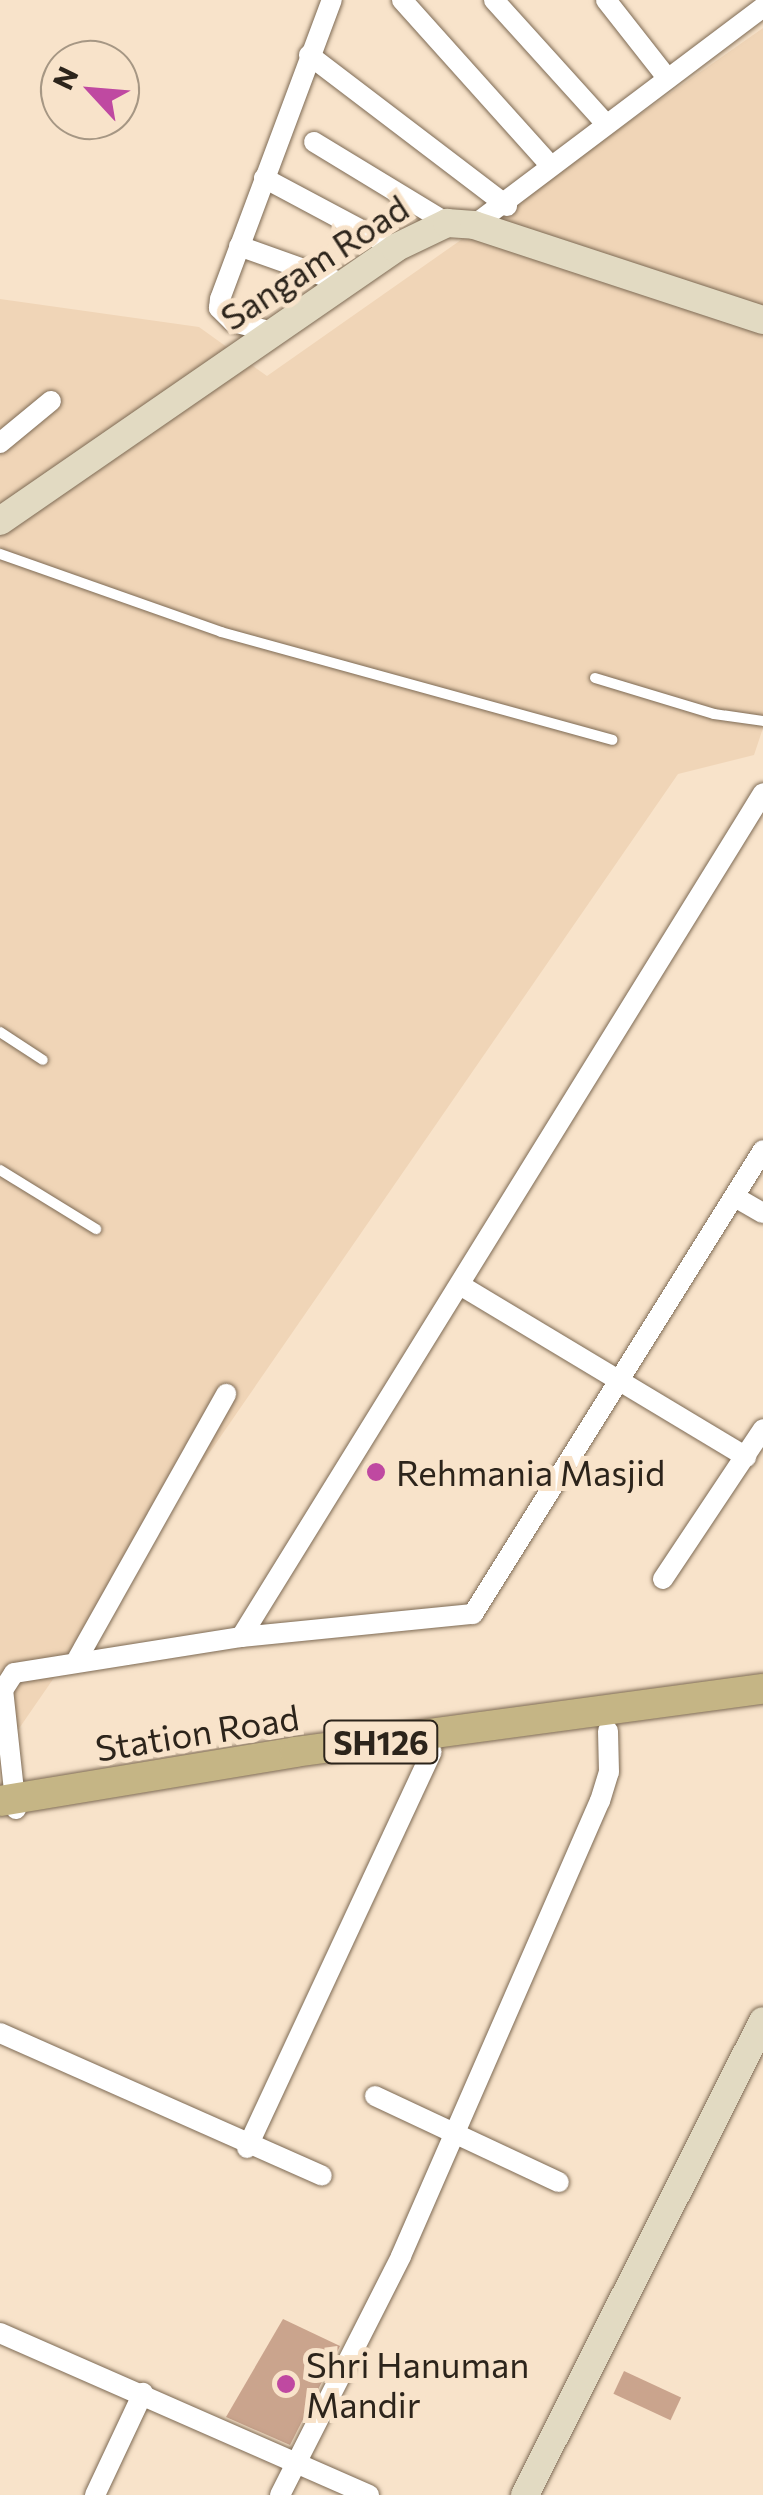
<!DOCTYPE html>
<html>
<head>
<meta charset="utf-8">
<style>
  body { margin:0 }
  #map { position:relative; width:763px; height:2495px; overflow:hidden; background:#f8e3ca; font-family:Commissioner,sans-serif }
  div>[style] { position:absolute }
  .built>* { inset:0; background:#f0d5b7 }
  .building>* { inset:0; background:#caa48d; transform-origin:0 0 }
  .roads { filter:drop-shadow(0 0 2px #7d6a54) drop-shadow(0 0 2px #7d6a54) }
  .lane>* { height:10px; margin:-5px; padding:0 5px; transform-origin:5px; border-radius:5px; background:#fff }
  .street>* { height:20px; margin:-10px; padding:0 10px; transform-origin:10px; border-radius:10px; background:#fff }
  .secondary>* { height:28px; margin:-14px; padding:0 14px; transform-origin:14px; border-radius:14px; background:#e2dac2 }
  .primary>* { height:30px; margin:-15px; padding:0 15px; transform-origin:15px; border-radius:15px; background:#c5b585 }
  .dots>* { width:28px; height:28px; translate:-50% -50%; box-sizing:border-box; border:5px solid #f8e3ca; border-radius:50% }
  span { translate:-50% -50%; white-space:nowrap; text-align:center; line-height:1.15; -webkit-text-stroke:10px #f8e3ca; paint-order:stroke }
  .shield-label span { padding:2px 8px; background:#f8e3ca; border:2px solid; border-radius:8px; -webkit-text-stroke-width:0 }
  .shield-label { font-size:32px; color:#2c241b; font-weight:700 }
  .street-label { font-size:35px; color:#2c241b }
  .poi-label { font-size:35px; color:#2c241b }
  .left { translate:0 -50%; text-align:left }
  .north { position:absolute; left:40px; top:40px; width:100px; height:100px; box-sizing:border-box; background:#f8e3ca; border:2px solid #a69784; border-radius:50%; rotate:296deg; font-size:28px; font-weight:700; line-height:40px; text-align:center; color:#2c241b }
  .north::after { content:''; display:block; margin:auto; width:35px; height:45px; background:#bf49a1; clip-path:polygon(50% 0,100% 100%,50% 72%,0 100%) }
</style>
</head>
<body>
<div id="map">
  <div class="built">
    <div style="clip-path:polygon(763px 28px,763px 728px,754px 755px,678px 774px,0 1756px,0 299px,199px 327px,267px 376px)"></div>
  </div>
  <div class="building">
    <div style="clip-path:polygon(283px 2319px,340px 2346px,290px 2445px,226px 2417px)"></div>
    <div style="left:624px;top:2371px;width:63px;height:25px;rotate:25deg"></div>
  </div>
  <div class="roads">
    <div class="lane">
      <div style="left:0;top:554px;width:234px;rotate:19.4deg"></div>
      <div style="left:221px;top:632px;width:406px;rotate:15.4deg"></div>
      <div style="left:595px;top:678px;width:124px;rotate:16.8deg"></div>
      <div style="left:714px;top:714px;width:49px;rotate:8.1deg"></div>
      <div style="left:0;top:1032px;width:51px;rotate:33.1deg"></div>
      <div style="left:0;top:1170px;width:113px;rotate:31.6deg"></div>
    </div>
    <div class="street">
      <div style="left:402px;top:0;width:222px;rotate:48.1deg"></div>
      <div style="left:494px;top:0;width:166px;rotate:47.9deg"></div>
      <div style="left:606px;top:0;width:100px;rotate:51.9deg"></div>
      <div style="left:309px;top:55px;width:249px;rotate:37.3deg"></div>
      <div style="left:314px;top:142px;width:156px;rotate:31.3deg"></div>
      <div style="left:264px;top:178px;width:149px;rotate:28.1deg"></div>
      <div style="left:474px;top:225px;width:362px;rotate:-37deg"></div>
      <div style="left:239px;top:246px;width:110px;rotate:19.6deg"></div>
      <div style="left:273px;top:332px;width:41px;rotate:-166deg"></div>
      <div style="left:233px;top:322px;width:20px;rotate:-135deg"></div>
      <div style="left:219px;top:308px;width:9px;rotate:-84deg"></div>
      <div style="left:220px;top:299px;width:319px;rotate:-69.5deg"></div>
      <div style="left:0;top:443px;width:66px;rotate:-39.5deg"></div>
      <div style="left:735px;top:1197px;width:32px;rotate:30deg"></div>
      <div style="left:460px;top:1285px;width:334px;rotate:31deg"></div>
      <div style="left:663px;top:1579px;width:180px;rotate:-56.3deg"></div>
      <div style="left:241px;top:1637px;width:992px;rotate:-58.26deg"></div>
      <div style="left:78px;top:1658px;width:303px;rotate:-60.7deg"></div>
      <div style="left:16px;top:1809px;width:120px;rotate:-96.2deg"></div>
      <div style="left:3px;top:1690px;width:20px;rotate:-57deg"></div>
      <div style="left:14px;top:1673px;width:230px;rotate:-9deg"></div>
      <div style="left:241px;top:1637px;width:233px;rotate:-5.7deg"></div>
      <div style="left:473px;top:1614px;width:547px;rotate:-57.99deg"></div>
      <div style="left:0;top:2033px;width:352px;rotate:23.9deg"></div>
      <div style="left:375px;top:2096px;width:203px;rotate:25.1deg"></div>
      <div style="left:247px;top:2148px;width:437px;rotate:-65deg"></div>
      <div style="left:0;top:2333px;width:403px;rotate:23.7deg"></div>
      <div style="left:95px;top:2495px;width:113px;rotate:-64.8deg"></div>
      <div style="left:280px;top:2495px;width:268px;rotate:-63.1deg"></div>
      <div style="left:401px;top:2256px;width:497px;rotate:-66.4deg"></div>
      <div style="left:600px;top:1801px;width:30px;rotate:-73deg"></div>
      <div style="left:609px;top:1772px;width:41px;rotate:-91.4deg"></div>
    </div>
    <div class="secondary">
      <div style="left:0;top:521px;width:480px;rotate:-34.6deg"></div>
      <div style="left:395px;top:248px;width:58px;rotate:-25.7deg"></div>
      <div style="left:447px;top:223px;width:27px;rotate:4deg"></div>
      <div style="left:474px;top:225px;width:304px;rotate:18.2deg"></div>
      <div style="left:525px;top:2495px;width:530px;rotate:-63.34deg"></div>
    </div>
    <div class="primary">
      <div style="left:0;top:1801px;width:299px;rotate:-9.4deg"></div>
      <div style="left:295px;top:1752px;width:472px;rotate:-7.7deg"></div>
    </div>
  </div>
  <div class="dots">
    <div style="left:376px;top:1472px;background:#bf49a1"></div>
    <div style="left:286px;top:2384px;background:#bf49a1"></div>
  </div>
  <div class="shield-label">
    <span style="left:381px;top:1742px">SH126</span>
  </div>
  <div class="street-label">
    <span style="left:314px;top:262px;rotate:-33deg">Sangam Road</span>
    <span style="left:197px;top:1732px;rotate:-9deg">Station Road</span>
  </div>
  <div class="poi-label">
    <span class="left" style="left:396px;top:1472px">Rehmania Masjid</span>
    <span class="left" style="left:306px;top:2384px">Shri Hanuman<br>Mandir</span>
  </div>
  <div class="north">N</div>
</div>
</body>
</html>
